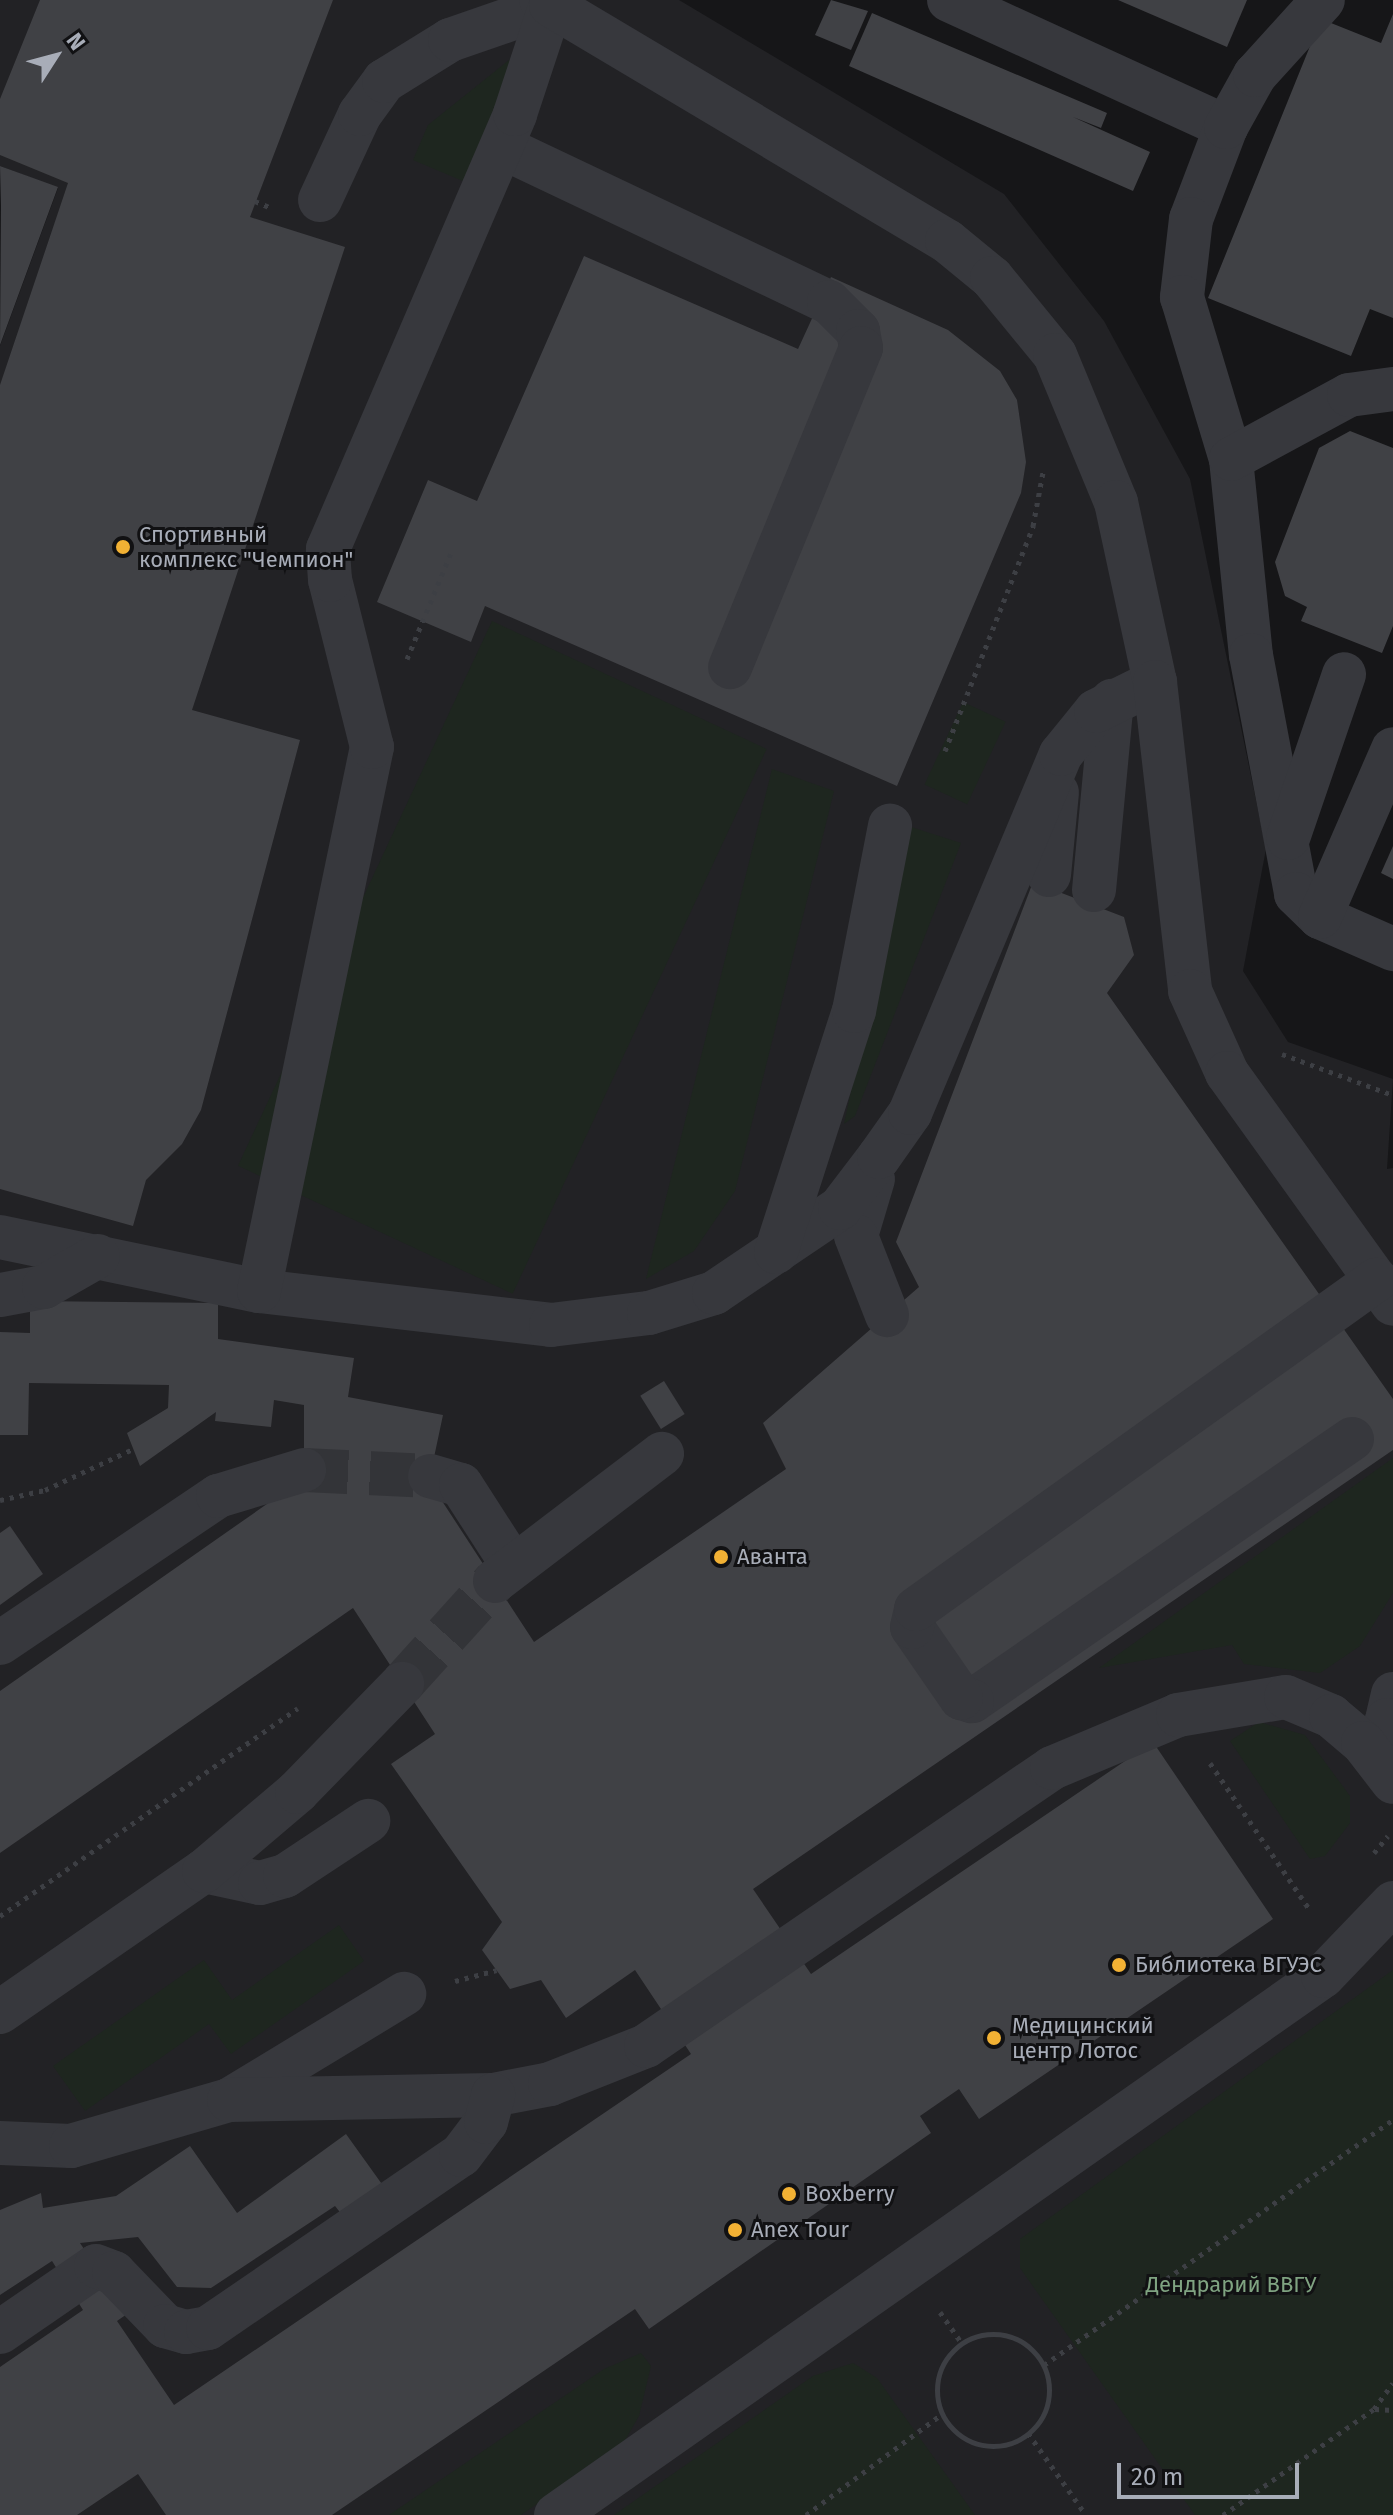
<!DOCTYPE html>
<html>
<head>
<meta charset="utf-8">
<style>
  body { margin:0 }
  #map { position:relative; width:1393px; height:2515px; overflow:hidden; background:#161618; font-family:"Fira Sans",sans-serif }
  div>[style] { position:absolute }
  .built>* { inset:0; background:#222225 }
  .green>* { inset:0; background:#1e261f; transform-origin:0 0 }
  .building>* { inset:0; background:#404145; transform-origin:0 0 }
  .minor-tunnel>* { height:44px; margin-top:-22px; transform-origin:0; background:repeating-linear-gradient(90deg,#333438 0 44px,transparent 0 66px) }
  .path>* { height:5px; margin-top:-2.5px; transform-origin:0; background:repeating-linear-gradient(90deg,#3d3f44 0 4px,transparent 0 10px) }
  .path>.ring { margin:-2.5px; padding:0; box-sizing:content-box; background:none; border:5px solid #3d3f44; border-radius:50% }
  .minor>* { height:44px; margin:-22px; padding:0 22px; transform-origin:22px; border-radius:22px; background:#37383d }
  .dots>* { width:22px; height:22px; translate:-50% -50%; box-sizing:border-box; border:4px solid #111113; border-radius:50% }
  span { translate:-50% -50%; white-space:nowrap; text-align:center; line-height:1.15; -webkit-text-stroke:6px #111113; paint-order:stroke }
  .poi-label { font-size:22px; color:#a8adb8 }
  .left { translate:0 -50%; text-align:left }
  .park-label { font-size:22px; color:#7fa381 }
  .north { position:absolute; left:16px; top:16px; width:80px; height:80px; -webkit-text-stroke:6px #111113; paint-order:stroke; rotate:54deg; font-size:22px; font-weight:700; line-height:32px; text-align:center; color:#a8adb8 }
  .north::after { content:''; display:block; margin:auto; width:28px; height:36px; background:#a8adb8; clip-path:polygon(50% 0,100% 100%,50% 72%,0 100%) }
  .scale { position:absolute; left:1117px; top:2463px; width:182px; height:36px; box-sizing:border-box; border:4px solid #a8adb8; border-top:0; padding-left:10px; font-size:24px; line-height:28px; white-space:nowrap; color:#a8adb8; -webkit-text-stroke:6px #111113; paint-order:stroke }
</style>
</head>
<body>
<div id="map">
  <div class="built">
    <div style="clip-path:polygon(0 0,679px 0,1004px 194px,1104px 321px,1190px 479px,1266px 849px,1243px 971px,1288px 1042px,1393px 1079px,1387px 1169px,1393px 1168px,1393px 2515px,0 2515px,0 346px,58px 188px,0 166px)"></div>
  </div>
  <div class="green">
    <div style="clip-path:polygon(524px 48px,470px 184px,413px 160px,428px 125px)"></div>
    <div style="left:492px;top:621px;width:303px;height:601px;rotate:25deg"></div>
    <div style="left:963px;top:702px;width:47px;height:91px;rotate:25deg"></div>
    <div style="clip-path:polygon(772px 769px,834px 791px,735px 1191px,694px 1251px,646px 1279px)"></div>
    <div style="clip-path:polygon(908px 826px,961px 843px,855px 1116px,844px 1124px)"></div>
    <div style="clip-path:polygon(1393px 1458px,1393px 1593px,1360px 1646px,1320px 1673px,1244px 1664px,1232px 1645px,1099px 1668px)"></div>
    <div style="clip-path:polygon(1259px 1722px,1305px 1735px,1350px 1796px,1350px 1823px,1325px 1856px,1310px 1859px,1230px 1741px)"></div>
    <div style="clip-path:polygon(339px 1925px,364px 1961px,231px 2054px,209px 2024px,85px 2111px,53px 2066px,204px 1960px,232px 2000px)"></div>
    <div style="clip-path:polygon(1393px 1970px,1393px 2515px,1195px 2515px,1020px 2268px,1020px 2239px)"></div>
    <div style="clip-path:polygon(641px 2353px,651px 2366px,639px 2416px,623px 2444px,521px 2515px,389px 2515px,604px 2369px)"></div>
    <div style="clip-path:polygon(853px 2363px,877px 2378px,975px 2515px,614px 2515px,813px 2376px)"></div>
  </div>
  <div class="building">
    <div style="clip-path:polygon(40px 0,333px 0,250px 217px,345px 247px,192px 710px,300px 740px,201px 1110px,182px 1144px,146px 1180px,133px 1226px,0 1189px,0 385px,68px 183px,0 155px,0 99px)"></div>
    <div style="clip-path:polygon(831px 0,868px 11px,851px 50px,815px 35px)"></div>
    <div style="clip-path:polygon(1118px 0,1247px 0,1227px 47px)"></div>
    <div style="clip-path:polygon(872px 13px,1107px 113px,1101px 128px,1073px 117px,1150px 152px,1133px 191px,849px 66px)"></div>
    <div style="clip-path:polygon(1393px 14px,1393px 318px,1370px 309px,1351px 356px,1208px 298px,1321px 19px,1381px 43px)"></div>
    <div style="clip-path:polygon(0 166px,58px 187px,0 345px,1px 206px)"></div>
    <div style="clip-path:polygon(584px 256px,798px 349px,831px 277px,948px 330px,1000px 371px,1017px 400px,1026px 462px,1021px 493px,897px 786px,485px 606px,471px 642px,377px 602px,428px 480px,477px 501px)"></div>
    <div style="clip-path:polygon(1350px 431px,1393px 448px,1393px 626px,1382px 653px,1301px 621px,1307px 607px,1285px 596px,1275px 562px,1319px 448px)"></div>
    <div style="clip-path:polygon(1393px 846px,1393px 879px,1381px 873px)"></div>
    <div style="clip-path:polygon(1033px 882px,1124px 917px,1134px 955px,1107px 993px,1393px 1399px,1393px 1450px,753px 1889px,811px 1974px,1153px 1742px,1273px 1919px,979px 2119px,959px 2089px,920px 2116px,931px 2133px,649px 2329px,635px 2309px,332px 2515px,166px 2515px,138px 2474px,77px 2515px,0 2515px,0 2367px,83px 2310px,52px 2261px,0 2295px,0 2210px,41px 2193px,43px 2208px,116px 2196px,190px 2146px,237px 2213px,346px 2134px,384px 2187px,343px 2216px,335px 2206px,211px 2288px,177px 2287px,138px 2237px,80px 2243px,127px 2314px,117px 2321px,174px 2405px,691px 2054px,635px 1970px,566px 2018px,541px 1980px,510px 1989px,482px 1950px,502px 1922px,391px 1764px,435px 1734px,353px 1608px,0 1853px,0 1691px,304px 1478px,304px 1405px,274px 1400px,271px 1427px,215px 1421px,216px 1412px,140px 1466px,127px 1433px,168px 1408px,169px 1385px,29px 1383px,28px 1435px,0 1435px,0 1332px,30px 1333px,30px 1301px,218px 1303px,218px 1339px,354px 1358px,348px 1397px,443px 1415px,429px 1481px,534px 1642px,786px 1469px,763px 1423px,919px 1287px,896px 1242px)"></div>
    <div style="left:664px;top:1381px;width:39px;height:28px;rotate:58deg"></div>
    <div style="clip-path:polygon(10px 1526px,43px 1574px,0 1605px,0 1533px)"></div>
  </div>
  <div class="minor-tunnel">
    <div style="left:304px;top:1470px;width:126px;rotate:2.7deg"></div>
    <div style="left:402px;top:1684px;width:139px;rotate:-47.9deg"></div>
  </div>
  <div class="path">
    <div style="left:255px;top:201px;width:15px;rotate:23deg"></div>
    <div style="left:407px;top:659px;width:115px;rotate:-67.5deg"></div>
    <div style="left:945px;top:751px;width:242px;rotate:-68.6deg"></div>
    <div style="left:1033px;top:526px;width:55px;rotate:-79.5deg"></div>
    <div style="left:1282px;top:1054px;width:118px;rotate:20.3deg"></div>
    <div style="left:0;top:1500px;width:46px;rotate:-12.5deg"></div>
    <div style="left:45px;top:1490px;width:97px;rotate:-25deg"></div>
    <div style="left:1210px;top:1763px;width:178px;rotate:55.8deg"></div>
    <div style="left:1374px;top:1853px;width:22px;rotate:-51deg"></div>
    <div style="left:0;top:1916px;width:363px;rotate:-34.9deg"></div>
    <div style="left:455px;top:1981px;width:43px;rotate:-14.7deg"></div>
    <div style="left:940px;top:2312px;width:38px;rotate:55deg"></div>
    <div class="ring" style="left:937px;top:2334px;width:107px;height:107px"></div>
    <div style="left:1044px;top:2365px;width:426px;rotate:-35.1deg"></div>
    <div style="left:1375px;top:2409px;width:18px;rotate:3deg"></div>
    <div style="left:1028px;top:2433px;width:100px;rotate:54.7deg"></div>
    <div style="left:806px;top:2515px;width:169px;rotate:-36.6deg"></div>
    <div style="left:1223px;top:2515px;width:184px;rotate:-35.1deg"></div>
    <div style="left:1374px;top:2409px;width:32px;rotate:-54deg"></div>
  </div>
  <div class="minor">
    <div style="left:949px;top:0;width:305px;rotate:24.6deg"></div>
    <div style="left:1226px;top:127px;width:98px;rotate:110.8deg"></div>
    <div style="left:1191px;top:219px;width:79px;rotate:96.6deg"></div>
    <div style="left:1182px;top:297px;width:169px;rotate:73.2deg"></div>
    <div style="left:1231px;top:459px;width:197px;rotate:84.2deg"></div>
    <div style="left:1251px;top:655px;width:243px;rotate:79.3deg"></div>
    <div style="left:1296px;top:894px;width:33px;rotate:44deg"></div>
    <div style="left:1320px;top:917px;width:80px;rotate:23.7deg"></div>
    <div style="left:1226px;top:127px;width:60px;rotate:-60.9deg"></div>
    <div style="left:1255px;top:75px;width:101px;rotate:-47.8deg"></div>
    <div style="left:502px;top:147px;width:362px;rotate:25.4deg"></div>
    <div style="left:829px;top:302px;width:41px;rotate:45deg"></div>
    <div style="left:858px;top:331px;width:17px;rotate:80deg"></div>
    <div style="left:861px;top:348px;width:345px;rotate:112.3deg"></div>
    <div style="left:320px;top:200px;width:95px;rotate:-65.1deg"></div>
    <div style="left:360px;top:114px;width:41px;rotate:-54deg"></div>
    <div style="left:384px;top:81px;width:78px;rotate:-31.8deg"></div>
    <div style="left:450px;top:40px;width:107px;rotate:-19.1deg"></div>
    <div style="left:551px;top:5px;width:11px;rotate:-153deg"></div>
    <div style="left:1231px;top:459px;width:134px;rotate:-28.5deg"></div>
    <div style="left:1349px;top:395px;width:44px;rotate:-7.8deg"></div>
    <div style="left:1288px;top:838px;width:173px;rotate:-71.1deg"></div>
    <div style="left:1049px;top:875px;width:83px;rotate:-84.5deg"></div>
    <div style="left:1094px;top:890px;width:190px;rotate:-84.6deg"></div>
    <div style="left:1320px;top:917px;width:183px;rotate:-66.5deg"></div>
    <div style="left:873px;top:1179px;width:59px;rotate:106.6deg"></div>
    <div style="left:856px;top:1236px;width:85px;rotate:68.6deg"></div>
    <div style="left:0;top:1237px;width:265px;rotate:11.8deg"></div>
    <div style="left:259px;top:1291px;width:294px;rotate:6.6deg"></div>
    <div style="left:551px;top:1325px;width:99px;rotate:-7deg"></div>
    <div style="left:649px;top:1313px;width:68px;rotate:-17.1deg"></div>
    <div style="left:714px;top:1293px;width:152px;rotate:-34deg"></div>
    <div style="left:840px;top:1208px;width:64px;rotate:-52.6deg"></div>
    <div style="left:879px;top:1157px;width:54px;rotate:-54.8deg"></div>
    <div style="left:910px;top:1113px;width:389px;rotate:-67.2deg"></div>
    <div style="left:1061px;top:754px;width:55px;rotate:-50.9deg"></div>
    <div style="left:1096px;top:711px;width:66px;rotate:-26.2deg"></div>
    <div style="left:776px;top:1252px;width:253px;rotate:-72.1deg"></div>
    <div style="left:854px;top:1011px;width:189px;rotate:-79deg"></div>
    <div style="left:259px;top:1291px;width:556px;rotate:-78.27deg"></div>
    <div style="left:372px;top:747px;width:172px;rotate:-104.1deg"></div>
    <div style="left:330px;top:580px;width:31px;rotate:-94deg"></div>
    <div style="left:328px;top:549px;width:473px;rotate:-66.7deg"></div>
    <div style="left:515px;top:114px;width:115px;rotate:-71.7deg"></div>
    <div style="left:551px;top:5px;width:461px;rotate:30.8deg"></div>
    <div style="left:947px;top:241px;width:58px;rotate:39.4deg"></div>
    <div style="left:992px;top:278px;width:99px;rotate:50.7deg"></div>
    <div style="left:1055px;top:355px;width:159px;rotate:67.5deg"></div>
    <div style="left:1116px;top:502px;width:184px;rotate:77.8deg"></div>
    <div style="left:1155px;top:682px;width:311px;rotate:83.5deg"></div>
    <div style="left:1190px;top:991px;width:90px;rotate:65.7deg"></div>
    <div style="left:1227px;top:1073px;width:284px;rotate:54.3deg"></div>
    <div style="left:0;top:1295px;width:45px;rotate:-10.3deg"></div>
    <div style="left:44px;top:1287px;width:62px;rotate:-29.9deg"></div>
    <div style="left:1352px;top:1439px;width:462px;rotate:145.4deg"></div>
    <div style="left:972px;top:1701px;width:11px;rotate:-165deg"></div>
    <div style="left:961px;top:1698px;width:86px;rotate:-124.6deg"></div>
    <div style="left:912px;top:1627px;width:18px;rotate:-77deg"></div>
    <div style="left:916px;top:1609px;width:566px;rotate:-35.57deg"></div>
    <div style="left:430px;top:1476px;width:32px;rotate:16deg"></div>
    <div style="left:461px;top:1485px;width:94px;rotate:57.2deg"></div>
    <div style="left:495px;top:1581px;width:210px;rotate:-37.3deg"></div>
    <div style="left:0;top:1643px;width:263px;rotate:-34deg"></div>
    <div style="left:218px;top:1496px;width:90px;rotate:-16.8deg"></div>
    <div style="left:1393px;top:1694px;width:27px;rotate:103deg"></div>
    <div style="left:1387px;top:1720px;width:21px;rotate:73deg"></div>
    <div style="left:204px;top:1871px;width:57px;rotate:12.1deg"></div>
    <div style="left:260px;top:1883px;width:26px;rotate:-16deg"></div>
    <div style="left:285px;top:1876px;width:100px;rotate:-33.5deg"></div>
    <div style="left:0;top:2012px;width:248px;rotate:-34.7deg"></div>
    <div style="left:204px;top:1871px;width:122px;rotate:-40.3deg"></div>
    <div style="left:297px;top:1792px;width:151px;rotate:-45.8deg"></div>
    <div style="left:229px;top:2100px;width:205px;rotate:-31.2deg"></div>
    <div style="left:0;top:2143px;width:71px;rotate:2.4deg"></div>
    <div style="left:71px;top:2146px;width:165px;rotate:-16.2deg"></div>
    <div style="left:229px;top:2100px;width:264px;rotate:-1.1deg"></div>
    <div style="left:493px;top:2095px;width:58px;rotate:-10.9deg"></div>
    <div style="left:550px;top:2084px;width:103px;rotate:-21.6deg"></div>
    <div style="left:646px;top:2046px;width:492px;rotate:-34.4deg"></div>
    <div style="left:1052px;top:1768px;width:137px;rotate:-22.8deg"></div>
    <div style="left:1178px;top:1715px;width:109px;rotate:-9.5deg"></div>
    <div style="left:1286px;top:1697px;width:49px;rotate:22.9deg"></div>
    <div style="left:1331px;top:1716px;width:42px;rotate:40.2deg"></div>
    <div style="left:1363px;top:1743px;width:49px;rotate:52.4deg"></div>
    <div style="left:0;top:2332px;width:116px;rotate:-34.5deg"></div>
    <div style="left:96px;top:2266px;width:19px;rotate:21deg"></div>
    <div style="left:114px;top:2273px;width:74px;rotate:46.1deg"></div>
    <div style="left:165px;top:2326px;width:22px;rotate:16deg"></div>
    <div style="left:186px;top:2332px;width:22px;rotate:-10deg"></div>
    <div style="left:208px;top:2328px;width:306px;rotate:-34.4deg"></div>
    <div style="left:461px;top:2155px;width:41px;rotate:-52.9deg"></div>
    <div style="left:486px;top:2122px;width:28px;rotate:-75deg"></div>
    <div style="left:556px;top:2515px;width:937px;rotate:-35.1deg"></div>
    <div style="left:1323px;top:1976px;width:101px;rotate:-46.2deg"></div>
  </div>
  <div class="dots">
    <div style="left:123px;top:547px;background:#f2b134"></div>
    <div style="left:721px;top:1557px;background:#f2b134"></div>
    <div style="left:1119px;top:1965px;background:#f2b134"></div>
    <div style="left:994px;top:2038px;background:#f2b134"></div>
    <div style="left:789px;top:2194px;background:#f2b134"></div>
    <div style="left:735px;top:2230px;background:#f2b134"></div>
  </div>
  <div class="poi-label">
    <span class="left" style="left:139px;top:547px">Спортивный<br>комплекс "Чемпион"</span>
    <span class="left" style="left:737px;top:1557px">Аванта</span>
    <span class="left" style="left:1135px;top:1965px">Библиотека ВГУЭС</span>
    <span class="left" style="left:1012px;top:2038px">Медицинский<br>центр Лотос</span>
    <span class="left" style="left:805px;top:2194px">Boxberry</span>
    <span class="left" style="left:751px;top:2230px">Anex Tour</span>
  </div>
  <div class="park-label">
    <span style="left:1231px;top:2285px">Дендрарий ВВГУ</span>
  </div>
  <div class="north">N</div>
  <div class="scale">20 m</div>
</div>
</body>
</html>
